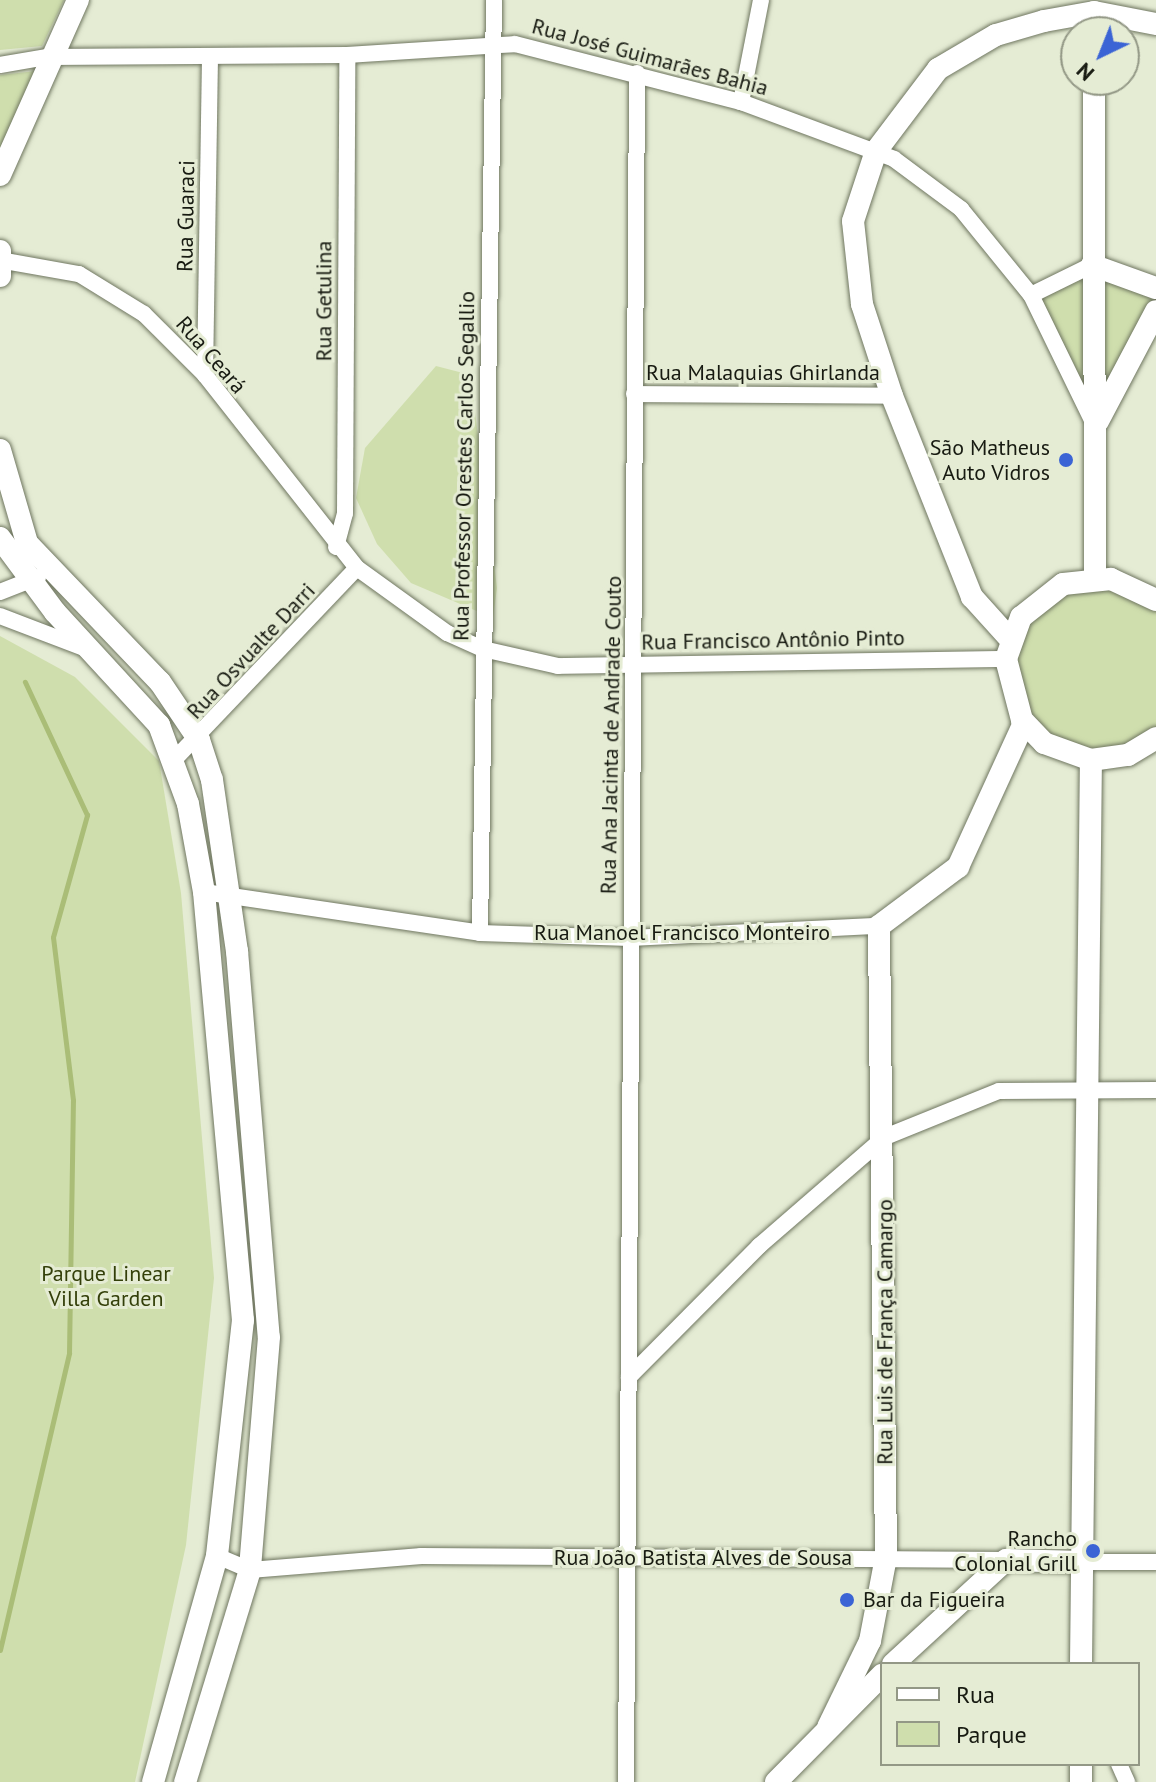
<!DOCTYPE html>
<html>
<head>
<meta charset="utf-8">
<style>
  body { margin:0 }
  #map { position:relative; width:1156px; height:1782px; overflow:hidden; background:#e5ecd4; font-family:"PT Sans",sans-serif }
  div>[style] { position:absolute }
  .green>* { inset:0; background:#cfdead }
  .stream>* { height:5px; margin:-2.5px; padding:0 2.5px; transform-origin:2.5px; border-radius:2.5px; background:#aabd77 }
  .roads { filter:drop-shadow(0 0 2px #6f7660) drop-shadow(0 0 2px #6f7660) }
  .street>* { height:16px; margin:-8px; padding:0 8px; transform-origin:8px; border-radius:8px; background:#fff }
  .secondary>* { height:22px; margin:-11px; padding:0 11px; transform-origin:11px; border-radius:11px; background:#fff }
  .dots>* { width:22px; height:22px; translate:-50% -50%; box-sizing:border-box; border:4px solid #e5ecd4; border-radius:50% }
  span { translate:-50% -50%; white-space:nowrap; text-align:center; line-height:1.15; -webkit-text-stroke:6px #e5ecd4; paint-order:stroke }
  .street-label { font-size:22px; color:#171a11 }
  .poi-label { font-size:22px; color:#171a11 }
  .right { translate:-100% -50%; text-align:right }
  .left { translate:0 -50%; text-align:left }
  .park-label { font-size:22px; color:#333f09 }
  .legend { position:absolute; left:880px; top:1662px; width:260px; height:104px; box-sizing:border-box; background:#e5ecd4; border:2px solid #939886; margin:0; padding:10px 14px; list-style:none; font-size:24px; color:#171a11 }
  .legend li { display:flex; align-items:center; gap:16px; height:40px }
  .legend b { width:40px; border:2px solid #939886 }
  .north { position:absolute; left:1060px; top:16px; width:80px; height:80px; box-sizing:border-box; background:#e5ecd4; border:2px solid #939886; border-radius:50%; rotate:223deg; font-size:22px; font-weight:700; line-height:32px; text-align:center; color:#171a11 }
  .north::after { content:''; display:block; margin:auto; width:28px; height:36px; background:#3b64d5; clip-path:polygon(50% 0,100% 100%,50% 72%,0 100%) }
</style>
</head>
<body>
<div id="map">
  <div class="green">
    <div style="clip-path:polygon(0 0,64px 0,42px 46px,0 50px)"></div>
    <div style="clip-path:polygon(36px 71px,0 149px,0 75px)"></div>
    <div style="clip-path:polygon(1092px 265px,1156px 288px,1156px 311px,1095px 426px,1031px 295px)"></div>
    <div style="clip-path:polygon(436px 366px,463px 373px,473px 396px,497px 588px,493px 618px,411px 583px,377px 544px,356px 498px,365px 448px)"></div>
    <div style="clip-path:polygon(1094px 576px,1156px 600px,1156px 738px,1128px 755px,1044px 743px,1006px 659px,1021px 617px)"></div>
    <div style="clip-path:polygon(0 636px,75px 677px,159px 761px,181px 893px,214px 1278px,186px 1545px,135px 1782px,0 1782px)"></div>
  </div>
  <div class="stream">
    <div style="left:0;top:1650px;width:305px;rotate:-76.9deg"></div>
    <div style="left:69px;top:1353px;width:253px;rotate:-89.1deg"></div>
    <div style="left:73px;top:1100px;width:164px;rotate:-97deg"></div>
    <div style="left:53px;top:937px;width:127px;rotate:-74.4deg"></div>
    <div style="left:87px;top:815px;width:147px;rotate:-115deg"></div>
  </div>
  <div class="roads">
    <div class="street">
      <div style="left:0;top:65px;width:48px;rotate:-9.7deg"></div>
      <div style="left:47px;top:57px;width:300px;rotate:-0.4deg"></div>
      <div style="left:347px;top:55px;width:168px;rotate:-3.7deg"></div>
      <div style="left:515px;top:44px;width:233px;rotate:14.4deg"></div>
      <div style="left:741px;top:102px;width:163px;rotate:20.4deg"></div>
      <div style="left:894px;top:159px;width:84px;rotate:36.7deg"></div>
      <div style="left:961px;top:209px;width:111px;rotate:50.9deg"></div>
      <div style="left:1031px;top:295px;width:139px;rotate:64deg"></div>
      <div style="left:741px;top:102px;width:104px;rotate:-78.9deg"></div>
      <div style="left:5px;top:261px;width:75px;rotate:10deg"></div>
      <div style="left:79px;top:274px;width:76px;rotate:31.6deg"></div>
      <div style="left:144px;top:314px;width:86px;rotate:45deg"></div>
      <div style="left:205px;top:375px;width:246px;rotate:51.8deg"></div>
      <div style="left:357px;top:568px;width:111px;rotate:35.8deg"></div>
      <div style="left:447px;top:633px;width:39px;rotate:24deg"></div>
      <div style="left:483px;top:649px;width:77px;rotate:12.8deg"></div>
      <div style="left:558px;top:666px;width:448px;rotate:-0.9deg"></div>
      <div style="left:1031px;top:295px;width:68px;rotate:-26.2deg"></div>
      <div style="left:205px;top:375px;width:317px;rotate:-89.1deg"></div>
      <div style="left:634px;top:394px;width:258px;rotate:0.4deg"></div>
      <div style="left:336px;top:547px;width:35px;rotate:-75deg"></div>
      <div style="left:345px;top:513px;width:458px;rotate:-89.7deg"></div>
      <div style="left:0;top:592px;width:41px;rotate:-21.5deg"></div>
      <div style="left:0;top:616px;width:90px;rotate:20.9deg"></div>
      <div style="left:174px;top:760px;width:265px;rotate:-46.4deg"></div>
      <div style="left:204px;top:892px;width:279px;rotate:8.4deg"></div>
      <div style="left:480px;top:933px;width:150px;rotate:1.9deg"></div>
      <div style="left:630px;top:938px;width:249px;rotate:-2.8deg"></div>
      <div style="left:480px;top:933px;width:933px;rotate:-89.14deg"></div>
      <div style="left:629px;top:1377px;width:185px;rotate:-45.2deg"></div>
      <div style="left:759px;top:1246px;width:167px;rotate:-40.9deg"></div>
      <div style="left:885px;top:1137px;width:123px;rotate:-22deg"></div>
      <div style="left:999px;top:1091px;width:157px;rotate:-0.4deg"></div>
      <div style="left:217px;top:1556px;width:36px;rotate:23deg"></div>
      <div style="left:250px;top:1570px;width:172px;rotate:-4.7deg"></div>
      <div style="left:421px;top:1556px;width:585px;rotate:0.39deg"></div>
      <div style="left:1083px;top:1562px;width:73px"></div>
      <div style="left:1119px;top:1764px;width:20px;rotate:66deg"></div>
      <div style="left:626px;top:1782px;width:1709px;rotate:-89.63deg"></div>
    </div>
    <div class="secondary">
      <div style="left:1094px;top:80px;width:497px;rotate:89.9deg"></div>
      <div style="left:0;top:175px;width:192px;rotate:-66deg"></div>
      <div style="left:0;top:251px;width:25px;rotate:90deg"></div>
      <div style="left:1092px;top:265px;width:68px;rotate:19.8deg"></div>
      <div style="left:1098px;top:421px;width:124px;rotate:-62.2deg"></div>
      <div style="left:0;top:450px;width:97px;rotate:73.8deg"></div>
      <div style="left:27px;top:543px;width:192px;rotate:46.3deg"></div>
      <div style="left:160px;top:682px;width:70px;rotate:56.1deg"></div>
      <div style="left:199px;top:740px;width:42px;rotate:72deg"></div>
      <div style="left:212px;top:780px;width:173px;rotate:81.7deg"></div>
      <div style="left:237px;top:951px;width:387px;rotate:85.3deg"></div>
      <div style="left:269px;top:1337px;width:234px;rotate:94.7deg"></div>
      <div style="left:250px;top:1570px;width:222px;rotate:107deg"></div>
      <div style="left:0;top:538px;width:92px;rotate:53.4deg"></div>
      <div style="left:55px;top:612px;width:154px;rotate:47.4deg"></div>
      <div style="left:159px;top:725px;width:84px;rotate:69.8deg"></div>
      <div style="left:188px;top:804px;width:89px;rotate:79.7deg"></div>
      <div style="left:204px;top:892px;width:430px;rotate:84.8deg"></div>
      <div style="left:243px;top:1320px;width:237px;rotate:96.3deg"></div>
      <div style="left:217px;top:1556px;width:235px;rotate:105.8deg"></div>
      <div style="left:1156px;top:600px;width:50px;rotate:-155deg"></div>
      <div style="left:1111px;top:579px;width:48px;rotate:174.1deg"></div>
      <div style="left:1063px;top:584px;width:53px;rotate:141.8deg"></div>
      <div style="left:1021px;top:617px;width:45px;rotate:109.7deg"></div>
      <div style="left:1006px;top:659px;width:63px;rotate:75.3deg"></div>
      <div style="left:1022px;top:720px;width:32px;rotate:46deg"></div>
      <div style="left:1044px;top:743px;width:50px;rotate:19.9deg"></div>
      <div style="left:1091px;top:760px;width:37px;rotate:-8deg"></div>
      <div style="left:1128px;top:755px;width:33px;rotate:-31deg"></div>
      <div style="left:1010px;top:639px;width:57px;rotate:-132.1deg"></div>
      <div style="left:972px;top:597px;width:216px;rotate:-111.7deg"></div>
      <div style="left:892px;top:396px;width:97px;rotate:-108.1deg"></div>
      <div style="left:862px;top:304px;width:83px;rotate:-96.2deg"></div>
      <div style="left:853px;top:221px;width:74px;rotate:-71.8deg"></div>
      <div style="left:876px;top:151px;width:103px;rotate:-52.9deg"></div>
      <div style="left:938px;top:69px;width:67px;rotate:-30.4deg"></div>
      <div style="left:996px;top:35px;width:50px;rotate:-16.3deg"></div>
      <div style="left:1044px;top:21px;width:51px;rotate:-10.2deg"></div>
      <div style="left:1094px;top:12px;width:63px;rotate:11deg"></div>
      <div style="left:893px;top:1664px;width:154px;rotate:-42.6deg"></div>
      <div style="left:1006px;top:1560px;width:77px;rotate:1.5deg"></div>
      <div style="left:1081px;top:1664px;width:904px;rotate:-89.37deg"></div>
      <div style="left:828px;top:1727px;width:96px;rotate:-64deg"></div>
      <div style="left:870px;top:1641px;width:86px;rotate:-79.2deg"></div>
      <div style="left:886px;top:1557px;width:631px;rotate:-90.64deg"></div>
      <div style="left:879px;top:926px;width:99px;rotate:-36.8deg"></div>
      <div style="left:958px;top:867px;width:158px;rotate:-65.4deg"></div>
      <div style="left:1081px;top:1764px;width:18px;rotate:90deg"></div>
      <div style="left:776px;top:1782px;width:151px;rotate:-45.3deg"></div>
    </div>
  </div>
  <div class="dots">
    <div style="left:1066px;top:460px;background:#3b64d5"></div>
    <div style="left:1093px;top:1551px;background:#3b64d5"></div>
    <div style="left:847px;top:1600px;background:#3b64d5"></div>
  </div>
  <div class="street-label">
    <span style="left:650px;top:57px;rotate:15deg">Rua José Guimarães Bahia</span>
    <span style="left:186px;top:216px;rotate:-89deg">Rua Guaraci</span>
    <span style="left:324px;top:301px;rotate:-90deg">Rua Getulina</span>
    <span style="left:211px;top:355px;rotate:49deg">Rua Ceará</span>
    <span style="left:763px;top:373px">Rua Malaquias Ghirlanda</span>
    <span style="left:464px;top:466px;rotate:-89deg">Rua Professor Orestes Carlos Segallio</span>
    <span style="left:773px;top:640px;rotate:-1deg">Rua Francisco Antônio Pinto</span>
    <span style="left:251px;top:651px;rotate:-47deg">Rua Osvualte Darri</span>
    <span style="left:611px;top:735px;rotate:-89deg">Rua Ana Jacinta de Andrade Couto</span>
    <span style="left:682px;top:933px">Rua Manoel Francisco Monteiro</span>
    <span style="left:885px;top:1332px;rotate:-90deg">Rua Luis de França Camargo</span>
    <span style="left:703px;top:1558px">Rua João Batista Alves de Sousa</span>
  </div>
  <div class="poi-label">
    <span class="right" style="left:1050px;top:460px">São Matheus<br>Auto Vidros</span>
    <span class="right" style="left:1077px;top:1551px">Rancho<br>Colonial Grill</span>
    <span class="left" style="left:863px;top:1600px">Bar da Figueira</span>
  </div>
  <div class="park-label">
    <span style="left:106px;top:1286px">Parque Linear<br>Villa Garden</span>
  </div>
  <ul class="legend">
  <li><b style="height:10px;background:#fff"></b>Rua</li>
  <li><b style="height:22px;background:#cfdead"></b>Parque</li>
  </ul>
  <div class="north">N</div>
</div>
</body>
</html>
